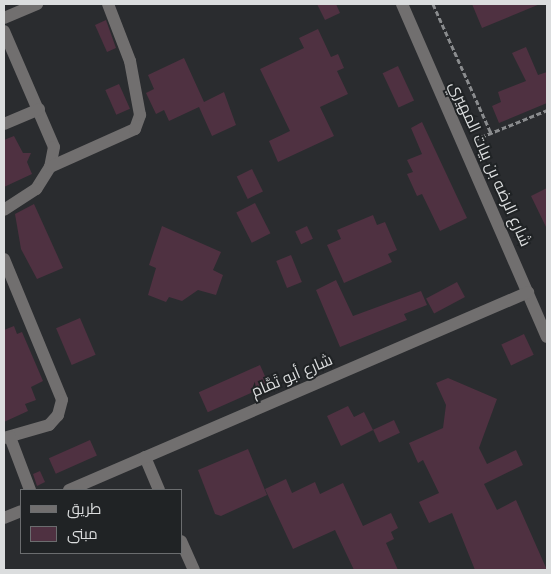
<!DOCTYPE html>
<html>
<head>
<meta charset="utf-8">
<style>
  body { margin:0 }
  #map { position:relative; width:551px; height:574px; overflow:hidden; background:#2a2c2f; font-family:"Roboto Serif",Cairo,serif }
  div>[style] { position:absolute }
  .building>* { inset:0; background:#4f3141; transform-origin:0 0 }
  .path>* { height:3px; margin-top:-1.5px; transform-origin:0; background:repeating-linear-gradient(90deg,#8a8c8e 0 5px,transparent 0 7.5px) }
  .minor>* { height:12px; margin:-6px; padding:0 6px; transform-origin:6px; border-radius:6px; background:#716f6f }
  span { translate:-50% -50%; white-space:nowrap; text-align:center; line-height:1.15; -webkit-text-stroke:4px #202325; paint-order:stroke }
  .street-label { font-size:16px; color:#dbddde }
  .frame { position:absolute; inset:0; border:5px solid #dbddde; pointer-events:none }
  .legend { position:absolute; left:20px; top:489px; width:162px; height:65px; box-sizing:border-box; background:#202325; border:1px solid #6b6d6f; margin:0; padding:6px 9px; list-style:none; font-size:15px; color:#dbddde }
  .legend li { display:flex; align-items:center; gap:10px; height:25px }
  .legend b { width:25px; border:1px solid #6b6d6f }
</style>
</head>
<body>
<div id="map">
  <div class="building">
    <div style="clip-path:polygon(317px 4px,336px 4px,340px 13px,325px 20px)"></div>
    <div style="clip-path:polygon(472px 4px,540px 4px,482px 28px)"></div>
    <div style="clip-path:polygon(106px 20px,116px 48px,107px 52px,95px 25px)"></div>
    <div style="clip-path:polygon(318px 29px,331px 57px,338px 54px,344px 68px,337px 71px,348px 94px,320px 107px,334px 136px,278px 162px,269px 141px,290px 131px,260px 69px,304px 48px,299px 38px)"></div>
    <div style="clip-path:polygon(526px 47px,538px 75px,547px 72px,547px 103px,499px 123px,492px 106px,501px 102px,498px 92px,526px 81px,512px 53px)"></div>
    <div style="clip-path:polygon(184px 58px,204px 102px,224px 92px,236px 125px,212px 136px,199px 107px,169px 121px,164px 110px,156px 114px,146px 93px,154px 89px,148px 75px)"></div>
    <div style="left:398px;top:66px;width:38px;height:17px;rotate:65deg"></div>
    <div style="left:119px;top:84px;width:27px;height:15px;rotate:66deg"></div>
    <div style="clip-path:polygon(422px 122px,467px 218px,440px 231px,422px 194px,417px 196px,407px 174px,413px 172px,407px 160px,422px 154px,411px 128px)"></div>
    <div style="clip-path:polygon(14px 136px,23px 153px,31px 153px,27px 162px,32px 174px,4px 187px,4px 140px)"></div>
    <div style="left:252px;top:169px;width:25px;height:17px;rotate:64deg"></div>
    <div style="clip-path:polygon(547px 188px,547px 229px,531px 196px)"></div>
    <div style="left:255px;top:203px;width:34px;height:21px;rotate:63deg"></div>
    <div style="clip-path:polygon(34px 204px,63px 268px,37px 279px,21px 249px,15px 214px)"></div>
    <div style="clip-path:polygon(373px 215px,377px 225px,385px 222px,397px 250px,388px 254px,392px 262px,344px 283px,327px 245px,341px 239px,337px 230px)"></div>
    <div style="clip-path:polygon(162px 226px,221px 252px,213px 270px,223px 275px,216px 295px,198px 290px,182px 301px,169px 297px,166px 302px,148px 295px,156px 268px,149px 265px)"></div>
    <div style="left:307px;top:226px;width:14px;height:13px;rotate:65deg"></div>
    <div style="left:291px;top:255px;width:29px;height:16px;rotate:68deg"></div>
    <div style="clip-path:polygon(336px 280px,353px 316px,421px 291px,427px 305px,404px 314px,407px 320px,340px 347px,316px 290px)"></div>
    <div style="left:457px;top:282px;width:17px;height:35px;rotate:62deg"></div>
    <div style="left:80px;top:318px;width:40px;height:26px;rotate:67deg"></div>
    <div style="clip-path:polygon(14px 326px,17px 334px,22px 332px,43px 381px,31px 387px,36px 400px,25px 404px,28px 411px,4px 422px,4px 330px)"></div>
    <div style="left:524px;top:334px;width:23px;height:25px;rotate:65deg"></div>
    <div style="left:260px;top:365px;width:22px;height:67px;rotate:66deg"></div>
    <div style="clip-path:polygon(448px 378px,497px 399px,479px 448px,487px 464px,516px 450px,523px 465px,484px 484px,497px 510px,516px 500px,547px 570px,475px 570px,452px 513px,429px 523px,419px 502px,439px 493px,423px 460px,418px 463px,409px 443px,443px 428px,446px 405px,436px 383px)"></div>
    <div style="clip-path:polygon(348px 406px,354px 417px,364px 412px,373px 430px,341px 446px,327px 416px)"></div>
    <div style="left:394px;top:420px;width:14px;height:23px;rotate:65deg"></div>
    <div style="left:90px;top:440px;width:17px;height:45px;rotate:66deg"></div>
    <div style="clip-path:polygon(248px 449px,267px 495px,221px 516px,215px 514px,198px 470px)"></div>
    <div style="clip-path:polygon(40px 471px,45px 482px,37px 486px,33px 474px)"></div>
    <div style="clip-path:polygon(286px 479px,292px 493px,315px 482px,320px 494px,343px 483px,363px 526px,391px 513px,398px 528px,391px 532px,394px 539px,386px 543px,398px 570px,354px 570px,335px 530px,293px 549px,265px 489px)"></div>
  </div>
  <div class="path">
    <div style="left:433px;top:4px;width:141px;rotate:65.8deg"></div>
    <div style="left:474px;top:140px;width:79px;rotate:-22.3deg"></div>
  </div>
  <div class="minor">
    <div style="left:402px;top:4px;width:363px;rotate:66.5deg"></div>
    <div style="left:4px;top:18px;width:36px;rotate:-23deg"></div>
    <div style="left:4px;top:31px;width:126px;rotate:66.7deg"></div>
    <div style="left:54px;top:147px;width:20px;rotate:101deg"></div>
    <div style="left:50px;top:167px;width:26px;rotate:122deg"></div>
    <div style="left:36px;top:189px;width:38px;rotate:147deg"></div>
    <div style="left:4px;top:124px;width:38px;rotate:-23deg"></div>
    <div style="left:50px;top:167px;width:93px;rotate:-24.1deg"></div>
    <div style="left:135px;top:129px;width:15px;rotate:-70deg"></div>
    <div style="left:140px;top:115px;width:55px;rotate:-100.5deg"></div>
    <div style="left:130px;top:61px;width:61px;rotate:-111.1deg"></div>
    <div style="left:4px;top:259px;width:152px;rotate:67.6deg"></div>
    <div style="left:62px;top:400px;width:16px;rotate:105deg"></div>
    <div style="left:58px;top:415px;width:13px;rotate:132deg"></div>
    <div style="left:49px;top:425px;width:47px;rotate:163.9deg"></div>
    <div style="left:10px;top:437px;width:57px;rotate:69.3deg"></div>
    <div style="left:145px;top:457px;width:36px;rotate:67deg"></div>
    <div style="left:69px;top:490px;width:500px;rotate:-23.3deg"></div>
    <div style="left:4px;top:518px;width:18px;rotate:-22deg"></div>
    <div style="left:181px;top:541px;width:32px;rotate:66deg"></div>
  </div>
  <div class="street-label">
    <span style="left:490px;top:164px;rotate:66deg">شارع الرضه بن بيات المهيري</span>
    <span style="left:292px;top:376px;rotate:-23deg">شارع أبو تَمَّام</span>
  </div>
  <div class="frame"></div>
  <ul class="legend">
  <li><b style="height:6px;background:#716f6f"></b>طريق</li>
  <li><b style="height:14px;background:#4f3141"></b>مبنى</li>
  </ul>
</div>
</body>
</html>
